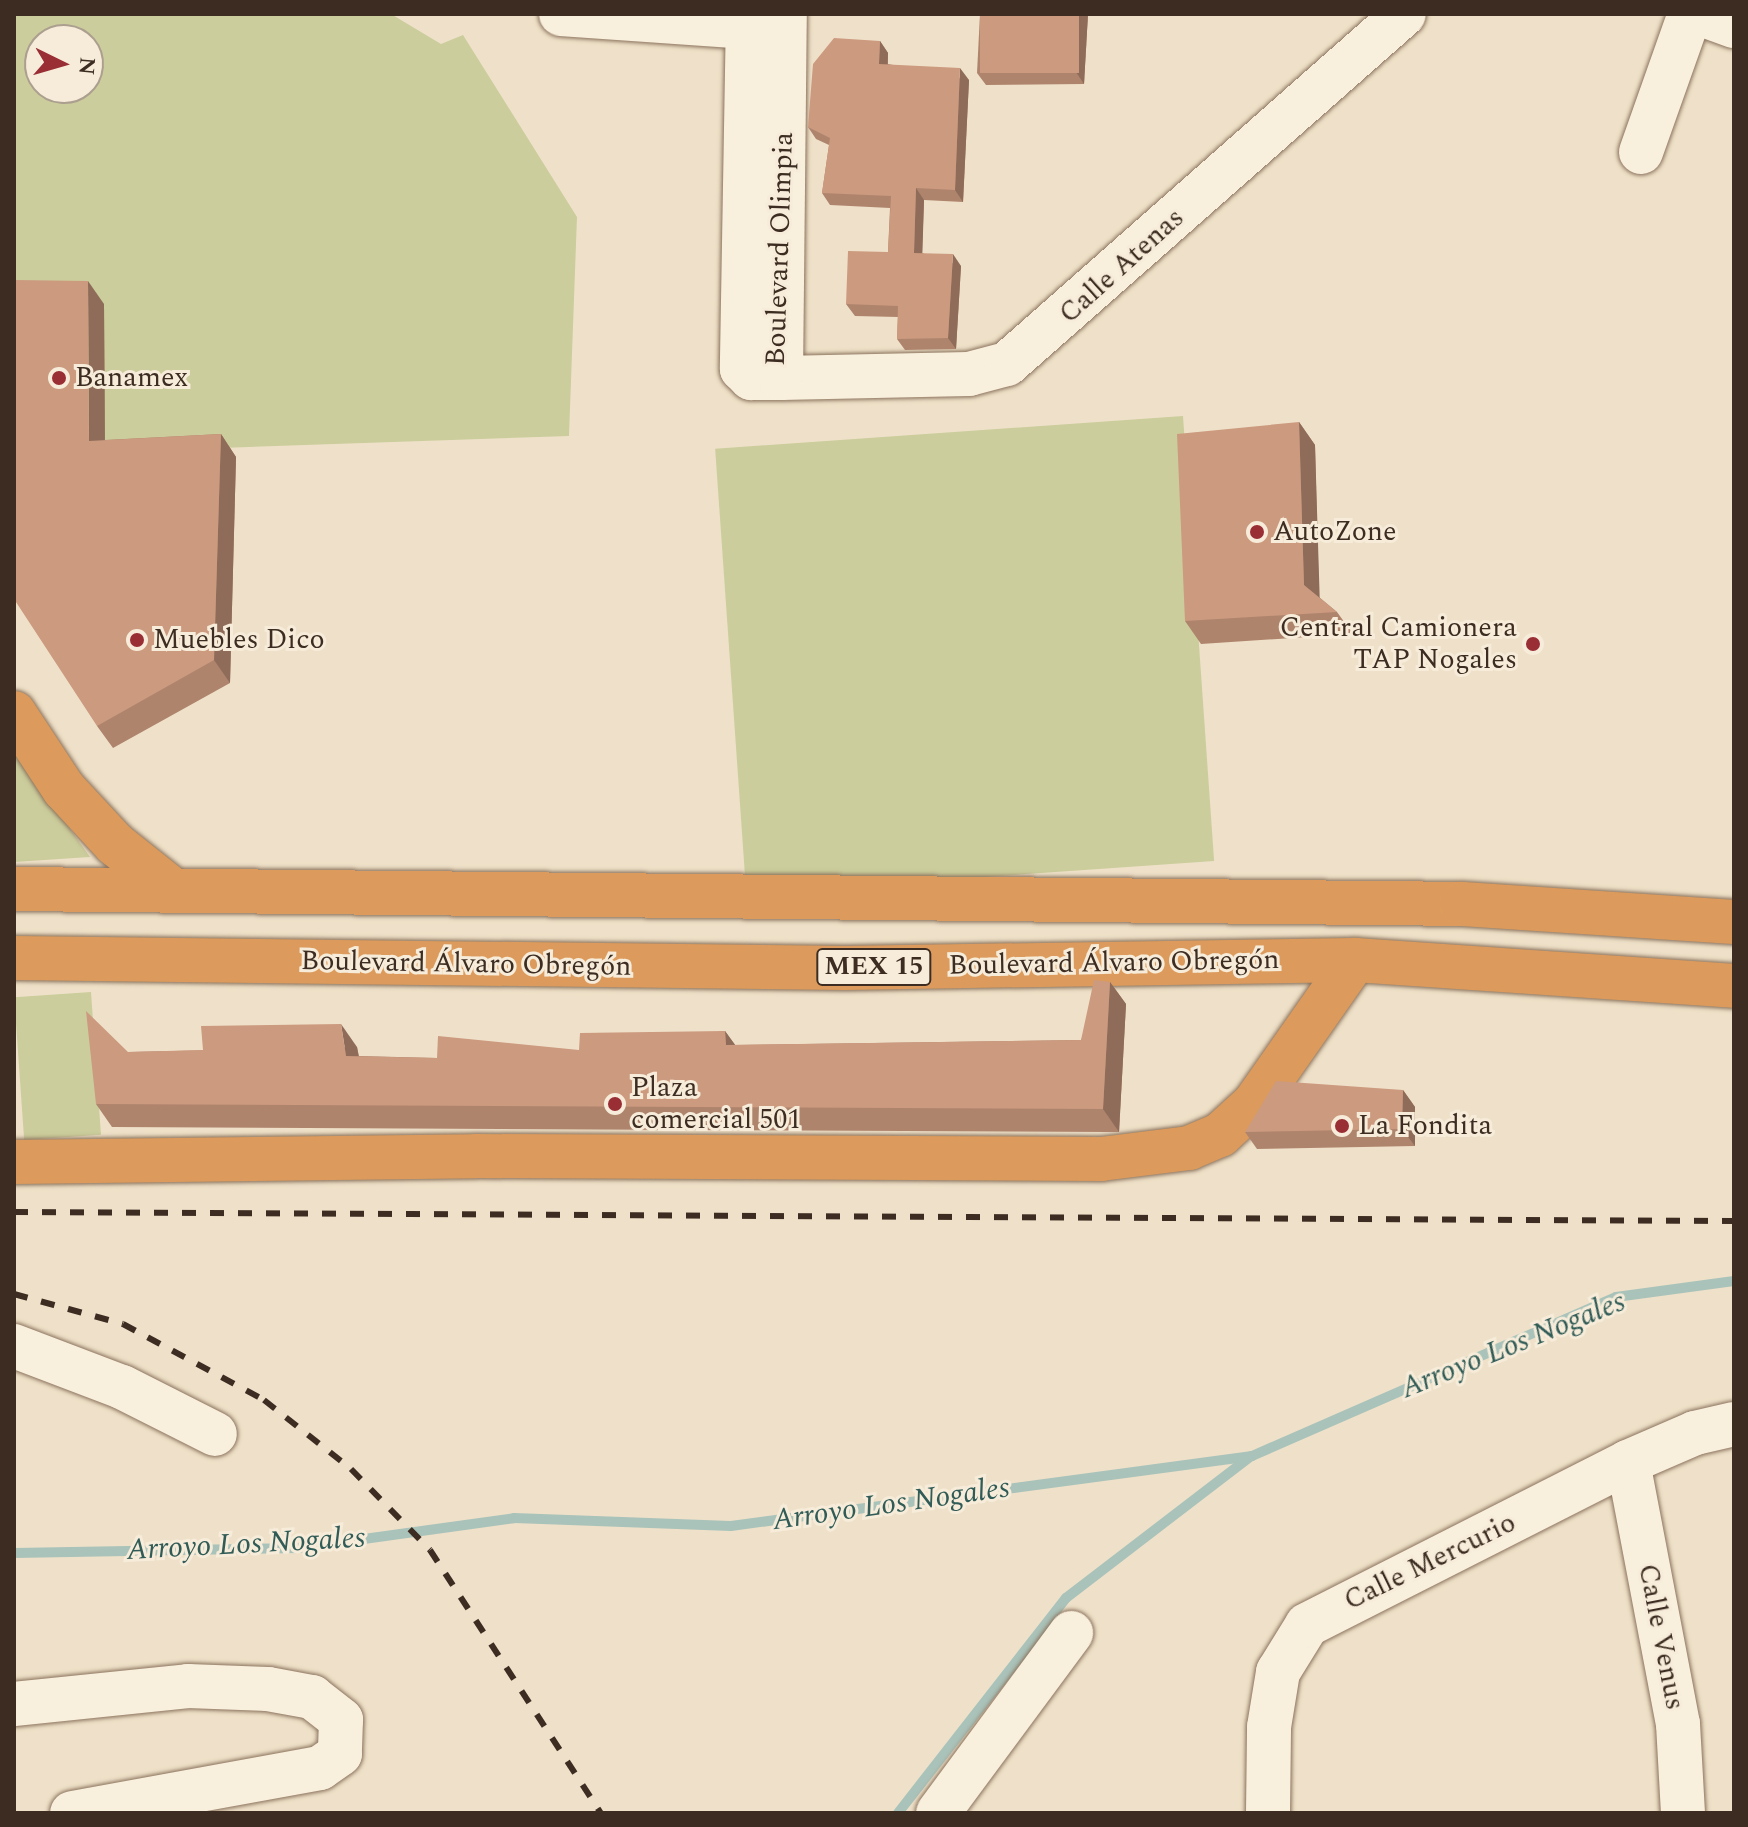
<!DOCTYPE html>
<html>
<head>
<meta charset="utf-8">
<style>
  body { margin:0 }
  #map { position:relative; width:1748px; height:1827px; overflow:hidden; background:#efe1c9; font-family:Spectral,serif }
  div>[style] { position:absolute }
  .green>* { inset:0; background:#cbcd9c; transform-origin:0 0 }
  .stream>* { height:10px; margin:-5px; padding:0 5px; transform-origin:5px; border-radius:5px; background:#aac3ba }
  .roads { filter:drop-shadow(0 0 2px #8b735d) drop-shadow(0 0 2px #8b735d) }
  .minor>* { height:44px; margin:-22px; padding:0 22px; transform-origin:22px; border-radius:22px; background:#f9efdd }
  .highway>* { height:44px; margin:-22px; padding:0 22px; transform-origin:22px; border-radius:22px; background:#dc9b5c }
  .rail>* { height:6px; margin-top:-3px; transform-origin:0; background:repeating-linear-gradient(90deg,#3c2c21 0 14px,transparent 0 28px) }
  .wall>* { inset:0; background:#af846d }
  .shaded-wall>* { inset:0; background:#8f6c59 }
  .building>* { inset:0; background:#cc9a7f; transform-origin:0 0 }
  .dots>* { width:22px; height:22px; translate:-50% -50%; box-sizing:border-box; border:4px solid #f6ecd9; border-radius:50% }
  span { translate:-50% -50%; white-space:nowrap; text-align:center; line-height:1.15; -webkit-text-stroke:6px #f6ecd9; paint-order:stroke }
  .shield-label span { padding:2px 6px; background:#f6ecd9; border:2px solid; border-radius:6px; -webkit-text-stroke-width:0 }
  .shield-label { font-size:26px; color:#3c2c21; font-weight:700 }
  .street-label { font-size:28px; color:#3c2c21 }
  .poi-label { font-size:28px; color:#3c2c21 }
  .left { translate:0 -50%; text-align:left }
  .right { translate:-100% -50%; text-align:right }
  .water-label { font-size:30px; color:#305b56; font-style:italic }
  .frame { position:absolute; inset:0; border:16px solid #3c2c21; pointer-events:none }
  .north { position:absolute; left:24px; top:24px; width:80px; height:80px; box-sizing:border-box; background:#f6ecd9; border:2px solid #ac9f8f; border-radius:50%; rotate:95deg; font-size:22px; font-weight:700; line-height:32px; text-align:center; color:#3c2c21 }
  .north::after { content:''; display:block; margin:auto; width:28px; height:36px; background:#9a2e35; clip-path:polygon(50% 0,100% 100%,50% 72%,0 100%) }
</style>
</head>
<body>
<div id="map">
  <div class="green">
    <div style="clip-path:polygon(evenodd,14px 14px,391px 14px,441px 44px,463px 35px,577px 217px,569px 436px,105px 452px,14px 303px,14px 14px,40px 40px,88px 40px,88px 88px,40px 88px,40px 40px)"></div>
    <div style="left:1183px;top:416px;width:446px;height:469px;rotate:86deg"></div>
    <div style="clip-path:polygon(14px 747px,22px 762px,90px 857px,14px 862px)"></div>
    <div style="left:91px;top:992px;width:143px;height:77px;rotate:86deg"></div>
  </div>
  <div class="stream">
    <div style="left:14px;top:1553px;width:285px;rotate:-1deg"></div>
    <div style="left:299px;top:1548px;width:217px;rotate:-7.9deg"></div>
    <div style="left:514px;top:1518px;width:217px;rotate:2.1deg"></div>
    <div style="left:731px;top:1526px;width:526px;rotate:-7.65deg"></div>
    <div style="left:1252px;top:1456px;width:397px;rotate:-23.6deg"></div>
    <div style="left:1616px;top:1297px;width:119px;rotate:-7.7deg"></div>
    <div style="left:898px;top:1813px;width:273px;rotate:-52deg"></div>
    <div style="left:1066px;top:1598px;width:233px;rotate:-37.5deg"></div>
  </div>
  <div class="roads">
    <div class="minor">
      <div style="left:561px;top:14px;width:187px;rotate:4deg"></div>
      <div style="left:748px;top:14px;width:355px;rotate:91deg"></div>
      <div style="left:742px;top:369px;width:13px;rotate:45deg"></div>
      <div style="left:751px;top:378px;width:30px"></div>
      <div style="left:781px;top:378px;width:188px;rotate:-1.2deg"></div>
      <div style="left:969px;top:374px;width:39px;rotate:-15deg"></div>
      <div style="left:1007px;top:364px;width:529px;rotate:-41.4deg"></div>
      <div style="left:1701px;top:14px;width:35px;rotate:20deg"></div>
      <div style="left:1641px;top:152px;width:146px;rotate:-70.5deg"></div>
      <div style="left:781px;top:378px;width:364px;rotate:-89.4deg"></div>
      <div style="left:14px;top:1346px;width:116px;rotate:20.8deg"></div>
      <div style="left:122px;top:1387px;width:104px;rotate:26.8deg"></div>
      <div style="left:1628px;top:1462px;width:267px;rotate:79.2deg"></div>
      <div style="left:1678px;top:1724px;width:89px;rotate:86.8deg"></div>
      <div style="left:14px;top:1704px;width:175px;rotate:-5.9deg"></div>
      <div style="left:188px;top:1686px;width:80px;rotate:2.1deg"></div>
      <div style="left:268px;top:1689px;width:45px;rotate:10.3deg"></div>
      <div style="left:312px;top:1697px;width:37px;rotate:38deg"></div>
      <div style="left:341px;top:1720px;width:34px;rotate:92deg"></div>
      <div style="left:340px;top:1754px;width:24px;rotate:145deg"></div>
      <div style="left:320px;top:1768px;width:252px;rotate:169.7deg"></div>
      <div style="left:938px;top:1813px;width:224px;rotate:-53.5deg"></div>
      <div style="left:1268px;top:1813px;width:86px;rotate:-89.3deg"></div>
      <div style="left:1269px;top:1727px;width:56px;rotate:-80.7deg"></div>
      <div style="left:1278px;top:1672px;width:55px;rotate:-58.3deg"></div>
      <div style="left:1307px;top:1625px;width:360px;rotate:-26.9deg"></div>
      <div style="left:1628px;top:1462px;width:73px;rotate:-23.4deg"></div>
      <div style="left:1695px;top:1433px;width:40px;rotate:-13deg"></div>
    </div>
    <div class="highway">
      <div style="left:14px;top:713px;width:91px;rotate:56.7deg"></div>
      <div style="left:64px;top:789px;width:75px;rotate:47.2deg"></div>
      <div style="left:115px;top:844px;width:75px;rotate:38.5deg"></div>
      <div style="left:14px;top:889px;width:1448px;rotate:0.59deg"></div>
      <div style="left:1462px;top:904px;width:273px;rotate:3.8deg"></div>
      <div style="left:14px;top:958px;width:831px;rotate:0.69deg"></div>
      <div style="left:845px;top:968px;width:510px;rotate:-0.9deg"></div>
      <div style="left:1355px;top:960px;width:380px;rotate:3.9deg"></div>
      <div style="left:14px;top:1162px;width:462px;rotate:-0.7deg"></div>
      <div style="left:476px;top:1156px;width:625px;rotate:0.28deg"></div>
      <div style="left:1101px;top:1159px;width:89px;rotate:-7.1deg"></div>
      <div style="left:1189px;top:1148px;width:34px;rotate:-23deg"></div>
      <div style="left:1220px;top:1135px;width:46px;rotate:-42.4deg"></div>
      <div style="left:1254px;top:1104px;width:176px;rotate:-55deg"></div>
    </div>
  </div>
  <div class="rail">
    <div style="left:14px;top:1212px;width:1720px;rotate:0.3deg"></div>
    <div style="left:14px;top:1294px;width:113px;rotate:15.4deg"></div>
    <div style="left:123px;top:1324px;width:160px;rotate:28.3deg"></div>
    <div style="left:264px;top:1400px;width:111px;rotate:38.4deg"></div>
    <div style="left:351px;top:1469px;width:113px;rotate:45.7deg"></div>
    <div style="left:430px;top:1550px;width:314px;rotate:57deg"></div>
  </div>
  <div class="wall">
    <div style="clip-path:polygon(980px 14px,1088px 14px,1084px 84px,986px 85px,977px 73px)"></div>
    <div style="clip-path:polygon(880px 41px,888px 53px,888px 64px,969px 80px,963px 202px,924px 200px,922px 253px,961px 266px,956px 349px,905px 350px,897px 339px,898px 317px,855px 316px,846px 304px,888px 252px,890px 208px,830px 205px,822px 193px,829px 145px,816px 139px,808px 127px)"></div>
    <div style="clip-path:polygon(104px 304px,105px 440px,221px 434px,236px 457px,230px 683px,113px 748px,97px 726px)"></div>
    <div style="clip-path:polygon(1299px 422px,1315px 445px,1319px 597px,1337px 612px,1353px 634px,1201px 644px,1185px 621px)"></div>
    <div style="clip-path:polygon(1110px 982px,1126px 1004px,1119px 1132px,112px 1127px,96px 1104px,128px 1052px,357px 1047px,359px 1056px,437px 1058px,579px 1050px,725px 1031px,735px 1045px,1081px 1040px)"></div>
    <div style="clip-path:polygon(1403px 1090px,1415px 1107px,1415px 1146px,1257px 1149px,1245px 1132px)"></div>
  </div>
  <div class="shaded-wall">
    <div style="clip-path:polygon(1079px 14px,1088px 14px,1084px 84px,1076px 72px)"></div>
    <div style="clip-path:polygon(880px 41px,888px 53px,887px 76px,879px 64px)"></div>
    <div style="clip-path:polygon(960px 68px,969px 80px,963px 202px,955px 190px)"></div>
    <div style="clip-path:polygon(916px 188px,924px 200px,922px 265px,914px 253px)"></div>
    <div style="clip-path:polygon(953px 254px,961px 266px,956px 349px,948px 338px)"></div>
    <div style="clip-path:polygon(88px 281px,104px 304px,105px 464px,89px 441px)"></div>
    <div style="clip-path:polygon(1299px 422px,1315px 445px,1320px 608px,1304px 585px)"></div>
    <div style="clip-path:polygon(221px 434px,236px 457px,230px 683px,214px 660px)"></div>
    <div style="clip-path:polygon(1110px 982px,1126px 1004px,1119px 1132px,1103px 1109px)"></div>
    <div style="clip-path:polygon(341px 1024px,357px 1047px,362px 1078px,346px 1056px)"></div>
    <div style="clip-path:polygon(725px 1031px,741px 1053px,726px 1045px)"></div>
    <div style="clip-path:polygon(1403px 1090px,1415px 1107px,1415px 1146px,1402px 1129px)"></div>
  </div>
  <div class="building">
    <div style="left:980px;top:14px;width:99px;height:59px"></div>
    <div style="clip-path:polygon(834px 38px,880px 41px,879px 64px,960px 68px,955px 190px,916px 188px,914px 253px,953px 254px,948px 338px,897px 339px,898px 306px,846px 304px,848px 251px,888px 252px,891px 196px,822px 193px,830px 138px,808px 127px,813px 64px)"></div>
    <div style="clip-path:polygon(14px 280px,88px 281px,89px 441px,221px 434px,214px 660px,97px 726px,14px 599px)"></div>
    <div style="clip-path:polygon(1299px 422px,1304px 585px,1337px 612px,1185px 621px,1177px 434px)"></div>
    <div style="clip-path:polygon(1094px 980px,1110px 982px,1103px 1109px,96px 1104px,86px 1011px,128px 1052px,203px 1050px,201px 1026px,341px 1024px,346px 1056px,437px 1058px,438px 1036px,579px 1050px,580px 1033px,725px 1031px,726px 1045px,1081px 1040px)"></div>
    <div style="clip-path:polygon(1276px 1081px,1403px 1090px,1402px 1129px,1245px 1132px)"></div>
  </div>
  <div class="dots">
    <div style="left:59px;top:378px;background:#9a2e35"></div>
    <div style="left:1257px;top:532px;background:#9a2e35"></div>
    <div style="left:137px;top:640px;background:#9a2e35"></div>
    <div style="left:1533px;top:644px;background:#9a2e35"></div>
    <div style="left:615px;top:1104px;background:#9a2e35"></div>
    <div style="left:1342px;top:1126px;background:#9a2e35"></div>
  </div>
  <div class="shield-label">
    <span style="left:874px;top:967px">MEX 15</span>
  </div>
  <div class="street-label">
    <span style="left:780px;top:249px;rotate:-88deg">Boulevard Olimpia</span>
    <span style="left:1122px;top:266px;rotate:-42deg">Calle Atenas</span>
    <span style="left:1114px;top:963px;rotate:-1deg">Boulevard Álvaro Obregón</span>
    <span style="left:466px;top:964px;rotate:1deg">Boulevard Álvaro Obregón</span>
    <span style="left:1430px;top:1562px;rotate:-26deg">Calle Mercurio</span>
    <span style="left:1661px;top:1637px;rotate:79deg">Calle Venus</span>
  </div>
  <div class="poi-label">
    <span class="left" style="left:75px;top:378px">Banamex</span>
    <span class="left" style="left:1273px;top:532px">AutoZone</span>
    <span class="right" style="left:1517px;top:644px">Central Camionera<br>TAP Nogales</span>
    <span class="left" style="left:153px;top:640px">Muebles Dico</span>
    <span class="left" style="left:631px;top:1104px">Plaza<br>comercial 501</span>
    <span class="left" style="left:1358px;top:1126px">La Fondita</span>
  </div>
  <div class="water-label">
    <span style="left:1513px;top:1345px;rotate:-22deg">Arroyo Los Nogales</span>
    <span style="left:891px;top:1504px;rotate:-8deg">Arroyo Los Nogales</span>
    <span style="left:246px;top:1544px;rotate:-3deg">Arroyo Los Nogales</span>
  </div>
  <div class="frame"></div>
  <div class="north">N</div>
</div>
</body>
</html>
